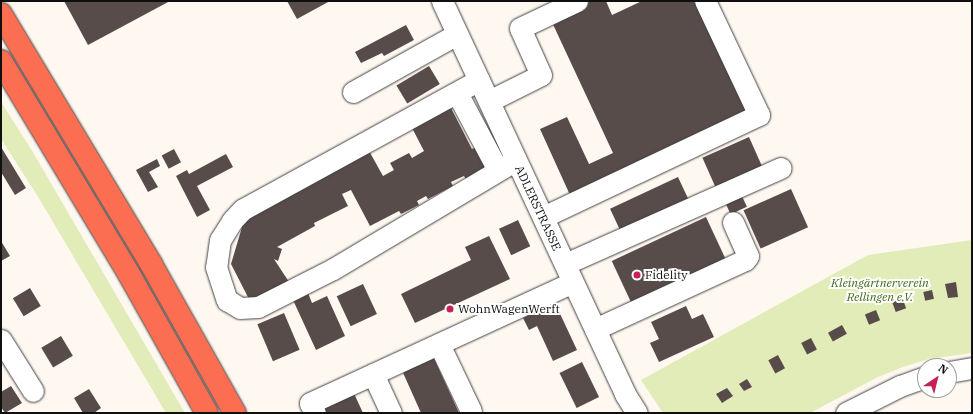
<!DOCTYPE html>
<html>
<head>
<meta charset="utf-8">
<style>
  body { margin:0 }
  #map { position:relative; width:973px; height:414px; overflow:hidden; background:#fff8f1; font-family:"IBM Plex Serif",serif }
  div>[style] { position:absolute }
  .green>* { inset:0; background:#e2ecb8 }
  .building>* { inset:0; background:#584c4b; transform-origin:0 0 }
  .roads { filter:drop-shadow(0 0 1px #424242) drop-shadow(0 0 1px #424242) }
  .minor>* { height:21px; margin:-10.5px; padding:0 10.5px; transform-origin:10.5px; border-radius:10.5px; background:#fff }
  .highway>* { height:22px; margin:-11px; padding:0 11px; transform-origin:11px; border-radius:11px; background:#fb6e52 }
  .dots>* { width:11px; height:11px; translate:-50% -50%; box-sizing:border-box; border:2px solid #fff; border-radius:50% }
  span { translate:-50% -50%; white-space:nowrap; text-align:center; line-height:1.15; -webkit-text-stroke:4px #fff; paint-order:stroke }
  .street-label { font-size:12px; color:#0f0f0f }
  .poi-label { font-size:12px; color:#0f0f0f }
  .left { translate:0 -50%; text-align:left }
  .park-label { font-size:12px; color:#436b1b; font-style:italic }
  .frame { position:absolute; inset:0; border:2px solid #0f0f0f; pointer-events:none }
  .north { position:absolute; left:917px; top:358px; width:40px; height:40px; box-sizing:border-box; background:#fff; border:1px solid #9f9f9f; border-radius:50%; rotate:35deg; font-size:11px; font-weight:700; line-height:16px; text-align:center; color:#0f0f0f }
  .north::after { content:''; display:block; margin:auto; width:14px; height:18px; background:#c71f58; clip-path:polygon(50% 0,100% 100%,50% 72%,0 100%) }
</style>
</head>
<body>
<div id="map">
  <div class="green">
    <div style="clip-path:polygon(1px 102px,31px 149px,185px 413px,166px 413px,37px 195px,1px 139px)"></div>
    <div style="clip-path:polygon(972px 240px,972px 353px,929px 359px,903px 367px,878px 377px,810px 413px,663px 413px,641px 380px,868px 255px)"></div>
  </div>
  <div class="building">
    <div style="clip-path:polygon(64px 1px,170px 1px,88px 45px)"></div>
    <div style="clip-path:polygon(287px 1px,330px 1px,297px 19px)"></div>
    <div style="clip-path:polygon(587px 1px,606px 1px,612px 15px,642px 1px,694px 1px,747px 114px,570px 195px,540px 129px,567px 117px,589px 164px,613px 153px,550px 18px)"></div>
    <div style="clip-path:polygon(406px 25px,414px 40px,384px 56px,382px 53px,361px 63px,355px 52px)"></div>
    <div style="left:429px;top:66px;width:21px;height:38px;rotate:59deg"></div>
    <div style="clip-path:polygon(450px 106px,472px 149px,476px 147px,487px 168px,466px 179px,464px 176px,451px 182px,453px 186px,428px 199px,426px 196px,417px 201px,419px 205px,401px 214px,399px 211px,370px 226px,351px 190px,342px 194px,348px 206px,314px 223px,315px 226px,277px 247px,282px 249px,278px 261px,274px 259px,291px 285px,252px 305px,231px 264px,245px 217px,368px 149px,383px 176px,394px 170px,390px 163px,409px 153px,412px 158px,424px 151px,411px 126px)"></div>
    <div style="left:749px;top:137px;width:32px;height:51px;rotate:66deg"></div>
    <div style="clip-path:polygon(1px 147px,26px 188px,15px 195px,1px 172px)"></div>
    <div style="left:174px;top:149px;width:15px;height:14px;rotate:62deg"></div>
    <div style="clip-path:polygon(226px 154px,233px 167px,197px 186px,210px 210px,197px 217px,176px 176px,187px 170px,189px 174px)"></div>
    <div style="clip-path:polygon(157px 159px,160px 166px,149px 172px,158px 187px,148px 192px,136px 170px)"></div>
    <div style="left:678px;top:177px;width:26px;height:75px;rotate:65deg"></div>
    <div style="left:791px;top:189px;width:42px;height:52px;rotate:66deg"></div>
    <div style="left:741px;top:194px;width:14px;height:18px;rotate:65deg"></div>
    <div style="left:706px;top:217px;width:52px;height:104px;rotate:65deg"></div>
    <div style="left:518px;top:220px;width:29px;height:21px;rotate:65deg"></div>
    <div style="clip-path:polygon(489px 236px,510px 279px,415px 323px,401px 294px,471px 260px,465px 247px)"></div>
    <div style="clip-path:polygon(1px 241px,10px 256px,1px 261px)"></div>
    <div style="clip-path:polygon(956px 282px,958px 297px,948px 298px,945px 284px)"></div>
    <div style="left:363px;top:284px;width:33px;height:29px;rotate:65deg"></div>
    <div style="left:30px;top:288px;width:21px;height:20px;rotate:59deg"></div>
    <div style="left:932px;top:290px;width:9px;height:9px;rotate:77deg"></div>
    <div style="clip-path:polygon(308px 293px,312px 303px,327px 296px,345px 336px,316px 350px,293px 300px)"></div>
    <div style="left:902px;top:297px;width:12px;height:11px;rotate:70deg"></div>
    <div style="clip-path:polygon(555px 303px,577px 350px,553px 361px,537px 326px,529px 330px,523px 318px)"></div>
    <div style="clip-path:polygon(686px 306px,692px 319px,703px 314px,714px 337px,659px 362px,650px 343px,659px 339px,651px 322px)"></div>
    <div style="left:876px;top:310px;width:11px;height:12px;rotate:68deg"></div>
    <div style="left:284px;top:313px;width:40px;height:29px;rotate:67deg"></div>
    <div style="left:842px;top:325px;width:10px;height:16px;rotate:61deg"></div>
    <div style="left:61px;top:336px;width:23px;height:23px;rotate:59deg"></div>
    <div style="left:811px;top:338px;width:13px;height:11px;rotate:63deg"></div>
    <div style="clip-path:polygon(431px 352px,459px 413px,421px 413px,400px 366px)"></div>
    <div style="left:778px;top:355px;width:15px;height:11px;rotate:62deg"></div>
    <div style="left:582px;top:362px;width:39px;height:25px;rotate:64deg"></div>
    <div style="clip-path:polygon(747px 379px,752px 387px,744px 391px,739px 384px)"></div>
    <div style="clip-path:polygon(11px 386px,22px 403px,5px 413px,1px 407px,1px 392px)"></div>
    <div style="clip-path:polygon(727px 388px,733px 396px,722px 403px,716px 394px)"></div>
    <div style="clip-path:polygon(89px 389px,101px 408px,94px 413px,83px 413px,74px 398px)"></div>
    <div style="clip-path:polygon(352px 389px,363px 413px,326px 413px,321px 403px)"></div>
  </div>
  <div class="roads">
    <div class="minor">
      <div style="left:442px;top:1px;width:434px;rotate:65deg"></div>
      <div style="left:625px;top:394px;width:22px;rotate:58deg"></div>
      <div style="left:479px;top:80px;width:269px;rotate:151.3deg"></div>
      <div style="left:243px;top:209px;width:16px;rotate:133deg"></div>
      <div style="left:232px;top:221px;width:22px;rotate:122deg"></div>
      <div style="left:220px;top:240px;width:27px;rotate:98deg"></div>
      <div style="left:216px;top:267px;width:35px;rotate:72deg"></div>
      <div style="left:227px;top:300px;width:15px;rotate:32deg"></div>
      <div style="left:240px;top:308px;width:18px;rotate:-3deg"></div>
      <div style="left:258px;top:307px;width:84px;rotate:-26.9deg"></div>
      <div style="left:333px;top:269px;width:213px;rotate:-30.8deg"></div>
      <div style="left:353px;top:92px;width:119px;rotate:-29.1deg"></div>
      <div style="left:457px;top:93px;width:87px;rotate:62deg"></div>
      <div style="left:489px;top:101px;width:58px;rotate:-26.6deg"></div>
      <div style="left:541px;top:75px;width:51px;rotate:-114.1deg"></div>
      <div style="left:520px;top:28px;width:63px;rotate:-25.3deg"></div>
      <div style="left:543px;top:217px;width:239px;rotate:-25.3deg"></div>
      <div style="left:759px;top:115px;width:126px;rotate:-115.3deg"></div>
      <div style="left:565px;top:264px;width:236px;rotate:-24deg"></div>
      <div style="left:595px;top:329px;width:165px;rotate:-24.7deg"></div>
      <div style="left:745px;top:260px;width:5px;rotate:-53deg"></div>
      <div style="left:748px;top:256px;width:37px;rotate:-114deg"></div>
      <div style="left:1px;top:340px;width:60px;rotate:57.9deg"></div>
      <div style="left:439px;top:344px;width:74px;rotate:64.5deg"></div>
      <div style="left:949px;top:372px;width:23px;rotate:-10deg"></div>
      <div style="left:373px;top:374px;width:43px;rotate:65.2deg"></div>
      <div style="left:315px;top:413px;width:11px;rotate:-117deg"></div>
      <div style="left:310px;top:403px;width:289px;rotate:-24.7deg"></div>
      <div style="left:846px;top:413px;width:60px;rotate:-26.6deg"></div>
      <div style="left:900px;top:386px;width:27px;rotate:-20deg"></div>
    </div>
    <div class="highway">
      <div style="left:1px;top:14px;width:292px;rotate:59deg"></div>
      <div style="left:151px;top:264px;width:171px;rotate:60.6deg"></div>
      <div style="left:1px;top:61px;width:251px;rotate:59deg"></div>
      <div style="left:130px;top:276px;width:157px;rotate:60.7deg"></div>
    </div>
  </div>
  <div class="dots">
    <div style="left:637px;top:275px;background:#c71f58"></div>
    <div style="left:450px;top:309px;background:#c71f58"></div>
  </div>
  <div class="street-label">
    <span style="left:538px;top:208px;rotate:65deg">ADLERSTRASSE</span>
  </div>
  <div class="poi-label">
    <span class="left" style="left:645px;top:275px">Fidelity</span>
    <span class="left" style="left:458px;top:309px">WohnWagenWerft</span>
  </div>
  <div class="park-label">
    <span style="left:880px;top:290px">Kleingärtnerverein<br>Rellingen e.V.</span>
  </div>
  <div class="frame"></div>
  <div class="north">N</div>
</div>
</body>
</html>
